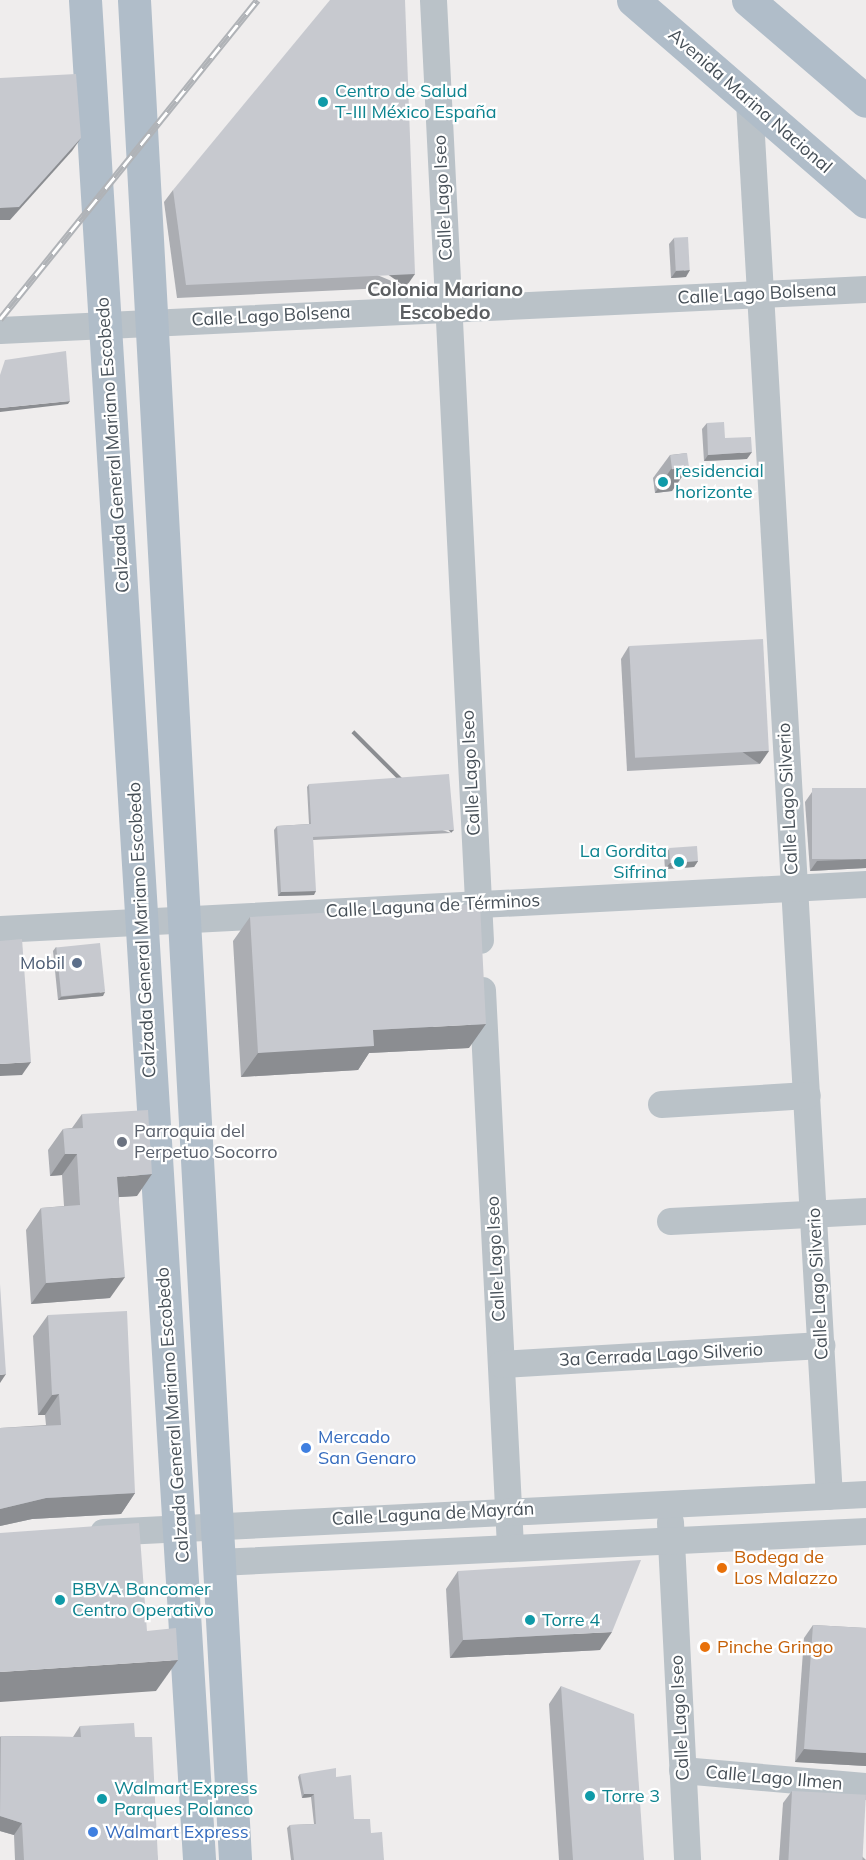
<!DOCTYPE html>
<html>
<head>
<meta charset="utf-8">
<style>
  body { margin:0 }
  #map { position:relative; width:866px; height:1860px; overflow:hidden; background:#efeded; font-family:Mulish,sans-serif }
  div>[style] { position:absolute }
  .minor>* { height:27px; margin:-13.5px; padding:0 13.5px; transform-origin:13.5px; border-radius:13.5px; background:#bac2c8 }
  .major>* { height:33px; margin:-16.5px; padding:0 16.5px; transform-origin:16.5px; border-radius:16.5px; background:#b0bdc9 }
  .rail>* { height:7px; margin-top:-3.5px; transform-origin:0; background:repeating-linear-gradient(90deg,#fff 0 14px,#b0b3b7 0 28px); box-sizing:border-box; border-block:2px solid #b0b3b7 }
  .wall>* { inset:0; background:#abadb2 }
  .shaded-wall>* { inset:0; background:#8b8d91; transform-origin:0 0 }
  .building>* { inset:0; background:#c7c9cf; transform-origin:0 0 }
  .dots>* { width:16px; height:16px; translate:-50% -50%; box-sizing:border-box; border:3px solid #fff; border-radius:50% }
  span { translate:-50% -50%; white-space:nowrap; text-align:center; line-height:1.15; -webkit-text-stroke:4.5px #fff; paint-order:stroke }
  .culture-label { font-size:18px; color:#0d838f }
  .left { translate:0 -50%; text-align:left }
  .right { translate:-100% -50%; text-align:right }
  .street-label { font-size:18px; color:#475058 }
  .service-label { font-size:18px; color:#4e5e75 }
  .worship-label { font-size:18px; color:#5b616d }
  .shop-label { font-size:18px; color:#366cbe }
  .food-label { font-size:18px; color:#c56008 }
  .neighbourhood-label { font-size:20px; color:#5b5e61; font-weight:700 }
</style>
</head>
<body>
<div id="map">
  <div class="minor">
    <div style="left:433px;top:0;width:941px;rotate:87.14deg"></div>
    <div style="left:749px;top:101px;width:1397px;rotate:86.72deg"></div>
    <div style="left:0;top:330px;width:867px;rotate:-2.71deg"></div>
    <div style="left:0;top:929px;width:867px;rotate:-2.97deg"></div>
    <div style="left:482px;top:990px;width:558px;rotate:87.12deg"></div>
    <div style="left:661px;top:1104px;width:146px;rotate:-3.5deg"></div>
    <div style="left:670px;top:1221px;width:196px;rotate:-2.9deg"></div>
    <div style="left:501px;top:1364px;width:321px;rotate:-3.4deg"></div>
    <div style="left:670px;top:1522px;width:338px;rotate:87.1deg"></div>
    <div style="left:103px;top:1532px;width:764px;rotate:-2.85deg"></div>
    <div style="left:218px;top:1562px;width:649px;rotate:-2.74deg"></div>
    <div style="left:682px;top:1770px;width:185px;rotate:5deg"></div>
  </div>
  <div class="major">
    <div style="left:85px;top:0;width:1863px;rotate:86.49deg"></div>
    <div style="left:134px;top:0;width:1863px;rotate:86.89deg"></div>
    <div style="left:633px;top:0;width:308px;rotate:40.9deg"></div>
    <div style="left:748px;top:0;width:155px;rotate:40.6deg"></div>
  </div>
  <div class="rail">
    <div style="left:0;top:319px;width:410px;rotate:-51.1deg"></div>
  </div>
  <div class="wall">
    <div style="clip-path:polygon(173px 190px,406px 287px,177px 298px,164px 202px)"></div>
    <div style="clip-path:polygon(674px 238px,686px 277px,671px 278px,669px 244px)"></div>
    <div style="clip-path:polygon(707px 423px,725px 438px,747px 459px,704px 461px,702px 429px)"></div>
    <div style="clip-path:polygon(687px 453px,672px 491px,655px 493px,653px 478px,670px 455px)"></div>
    <div style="clip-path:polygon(629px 646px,760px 764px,627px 771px,621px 659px)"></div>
    <div style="clip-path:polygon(309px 784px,451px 833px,313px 840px,314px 895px,278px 896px,274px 830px,277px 826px,309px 824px,307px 787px)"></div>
    <div style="clip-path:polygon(812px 792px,866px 868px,810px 871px,805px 802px)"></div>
    <div style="clip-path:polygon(669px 849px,698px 861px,694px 867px,665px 869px,664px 855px)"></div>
    <div style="clip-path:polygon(250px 917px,469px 1048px,369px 1053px,358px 1070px,241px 1077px,233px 941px)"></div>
    <div style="clip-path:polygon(56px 947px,103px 996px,58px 1000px,53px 951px)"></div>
    <div style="clip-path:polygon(82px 1114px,137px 1196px,119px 1197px,110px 1298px,31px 1304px,26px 1230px,41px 1208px,64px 1206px,62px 1175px,50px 1176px,48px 1150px,63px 1129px,72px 1128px)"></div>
    <div style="clip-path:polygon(48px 1315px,135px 1493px,121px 1514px,32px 1519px,0 1526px,0 1428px,46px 1425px,45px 1415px,38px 1415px,33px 1336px)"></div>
    <div style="clip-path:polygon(458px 1571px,600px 1650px,450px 1658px,446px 1589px)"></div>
    <div style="clip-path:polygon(813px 1625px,866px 1628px,866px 1766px,795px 1762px,804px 1638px)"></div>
    <div style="clip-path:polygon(561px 1686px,644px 1860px,559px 1860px,549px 1704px)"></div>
    <div style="clip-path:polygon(80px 1726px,135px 1737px,158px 1860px,15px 1860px,14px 1835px,0 1831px,0 1737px,1px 1736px,73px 1737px)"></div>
    <div style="clip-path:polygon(300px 1774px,336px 1777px,354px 1819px,371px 1833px,384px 1860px,291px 1860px,287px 1828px,290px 1825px,314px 1824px,311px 1797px,302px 1798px,298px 1777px)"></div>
    <div style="clip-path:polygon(792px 1791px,866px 1860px,779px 1860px,783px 1803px)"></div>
  </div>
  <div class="shaded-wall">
    <div style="clip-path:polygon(81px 138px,72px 151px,10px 220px,0 220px,0 208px)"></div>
    <div style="clip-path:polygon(690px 270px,686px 277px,671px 278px,676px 271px)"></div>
    <div style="left:415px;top:274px;width:16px;height:229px;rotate:125deg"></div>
    <div style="clip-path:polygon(70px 401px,68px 404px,0 412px,0 408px)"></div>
    <div style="clip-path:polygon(752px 452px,747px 459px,704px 461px,708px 455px)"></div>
    <div style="clip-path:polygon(689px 467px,672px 491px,655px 493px,671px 469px)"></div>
    <div style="left:769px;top:751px;width:16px;height:134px;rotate:125deg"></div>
    <div style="left:454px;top:830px;width:4px;height:141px;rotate:135deg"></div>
    <div style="clip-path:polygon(866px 859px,866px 868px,810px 871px,817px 861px)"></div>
    <div style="clip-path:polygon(698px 861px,694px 867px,665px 869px,670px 863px)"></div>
    <div style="clip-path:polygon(316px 891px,314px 895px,278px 896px,281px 892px)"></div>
    <div style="clip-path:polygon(105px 992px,103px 996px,58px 1000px,61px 997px)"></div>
    <div style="clip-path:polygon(486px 1024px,469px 1048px,369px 1053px,358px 1070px,241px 1077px,258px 1053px,373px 1030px)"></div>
    <div style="clip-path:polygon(31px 1062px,22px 1075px,0 1076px,0 1064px)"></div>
    <div style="clip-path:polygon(65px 1154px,77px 1154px,62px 1175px,50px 1176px)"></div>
    <div style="clip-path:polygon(152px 1174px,137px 1196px,103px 1198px,117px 1177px)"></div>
    <div style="clip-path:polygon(125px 1277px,110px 1298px,31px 1304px,46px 1283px)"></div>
    <div style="clip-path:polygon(6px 1374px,0 1383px,0 1375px)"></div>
    <div style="clip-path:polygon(59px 1394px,45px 1415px,38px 1415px,52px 1395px)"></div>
    <div style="clip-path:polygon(135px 1493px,121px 1514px,32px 1519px,0 1526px,0 1509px,46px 1498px)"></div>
    <div style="clip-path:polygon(612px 1632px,600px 1650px,450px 1658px,463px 1640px)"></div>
    <div style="clip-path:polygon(178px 1660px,156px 1691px,0 1702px,0 1672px)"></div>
    <div style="clip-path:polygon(804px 1749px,866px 1753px,866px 1766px,795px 1762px)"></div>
    <div style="clip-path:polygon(304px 1794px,314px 1794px,311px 1797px,302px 1798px)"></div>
    <div style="clip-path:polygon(0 1816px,22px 1823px,14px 1835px,0 1831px)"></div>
  </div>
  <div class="building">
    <div style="clip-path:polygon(330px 0,405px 0,415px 274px,186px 285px,173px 190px)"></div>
    <div style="clip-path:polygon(76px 74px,81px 138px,19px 207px,0 208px,0 78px)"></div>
    <div style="left:688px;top:237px;width:33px;height:14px;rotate:87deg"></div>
    <div style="clip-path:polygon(66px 351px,70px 401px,0 408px,0 375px,5px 360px)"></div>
    <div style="clip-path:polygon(724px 422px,725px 438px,751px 437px,752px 452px,708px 455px,707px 423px)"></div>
    <div style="left:687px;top:453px;width:14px;height:17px;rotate:82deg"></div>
    <div style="left:763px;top:639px;width:112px;height:134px;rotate:87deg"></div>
    <div style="clip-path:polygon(449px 774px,454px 830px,313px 837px,316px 891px,281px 892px,277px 826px,311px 824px,309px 784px)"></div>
    <div style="left:866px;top:788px;width:71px;height:54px;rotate:90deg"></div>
    <div style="left:697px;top:846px;width:15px;height:28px;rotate:86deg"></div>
    <div style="clip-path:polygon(480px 904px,486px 1024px,373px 1030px,374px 1046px,258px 1053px,250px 917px)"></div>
    <div style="clip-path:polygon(22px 939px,31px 1062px,0 1064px,0 941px)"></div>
    <div style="left:100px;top:943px;width:49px;height:44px;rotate:84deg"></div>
    <div style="clip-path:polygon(148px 1110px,152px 1174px,117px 1177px,125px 1277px,46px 1283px,41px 1208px,80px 1205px,77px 1154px,65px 1154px,63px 1129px,83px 1128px,82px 1114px)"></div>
    <div style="clip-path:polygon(0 1284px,6px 1374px,0 1375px)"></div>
    <div style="clip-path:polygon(127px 1311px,135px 1493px,46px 1498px,0 1509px,0 1428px,61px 1425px,59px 1394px,52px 1395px,48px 1315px)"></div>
    <div style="clip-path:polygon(139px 1523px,147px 1631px,176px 1628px,178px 1660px,0 1672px,0 1533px)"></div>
    <div style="clip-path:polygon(641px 1560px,612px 1632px,463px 1640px,458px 1571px)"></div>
    <div style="clip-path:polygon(813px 1625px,866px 1628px,866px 1753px,804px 1749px)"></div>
    <div style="clip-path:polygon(561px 1686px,634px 1714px,644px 1860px,573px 1860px)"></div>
    <div style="clip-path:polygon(134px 1723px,135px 1737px,152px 1737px,158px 1860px,24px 1860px,22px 1823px,0 1816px,1px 1736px,81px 1737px,80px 1726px)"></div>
    <div style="clip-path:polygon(336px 1768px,336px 1777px,351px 1775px,354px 1819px,370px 1819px,371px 1833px,382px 1832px,384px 1860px,294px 1860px,290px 1825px,316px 1824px,314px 1794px,304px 1794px,300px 1774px)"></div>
    <div style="left:792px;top:1791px;width:74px;height:69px;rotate:3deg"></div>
  </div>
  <div class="dots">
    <div style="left:323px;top:102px;background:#0f9aa8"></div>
    <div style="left:663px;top:482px;background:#0f9aa8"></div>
    <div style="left:679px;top:862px;background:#0f9aa8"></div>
    <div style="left:77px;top:963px;background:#5c6f8a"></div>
    <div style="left:122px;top:1142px;background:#6b7280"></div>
    <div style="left:306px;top:1448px;background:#3f7fe0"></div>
    <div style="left:722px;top:1568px;background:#e8710a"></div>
    <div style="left:60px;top:1600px;background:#0f9aa8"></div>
    <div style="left:530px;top:1620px;background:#0f9aa8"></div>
    <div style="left:705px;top:1647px;background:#e8710a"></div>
    <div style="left:590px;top:1796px;background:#0f9aa8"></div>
    <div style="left:102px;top:1799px;background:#0f9aa8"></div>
    <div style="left:93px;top:1832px;background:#3f7fe0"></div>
  </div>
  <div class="culture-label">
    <span class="left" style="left:335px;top:102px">Centro de Salud<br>T-III México España</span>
    <span class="left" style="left:675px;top:482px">residencial<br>horizonte</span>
    <span class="right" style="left:667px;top:862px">La Gordita<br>Sifrina</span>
    <span class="left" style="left:72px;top:1600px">BBVA Bancomer<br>Centro Operativo</span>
    <span class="left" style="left:542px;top:1620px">Torre 4</span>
    <span class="left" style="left:114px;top:1799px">Walmart Express<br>Parques Polanco</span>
    <span class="left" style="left:602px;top:1796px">Torre 3</span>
  </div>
  <div class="street-label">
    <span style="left:750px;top:101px;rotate:41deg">Avenida Marina Nacional</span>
    <span style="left:443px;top:198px;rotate:-93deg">Calle Lago Iseo</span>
    <span style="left:757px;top:294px;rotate:-3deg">Calle Lago Bolsena</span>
    <span style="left:271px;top:316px;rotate:-3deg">Calle Lago Bolsena</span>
    <span style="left:113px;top:445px;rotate:-94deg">Calzada General Mariano Escobedo</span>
    <span style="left:471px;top:773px;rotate:-93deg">Calle Lago Iseo</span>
    <span style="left:788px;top:799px;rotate:-93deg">Calle Lago Silverio</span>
    <span style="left:433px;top:906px;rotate:-3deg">Calle Laguna de Términos</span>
    <span style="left:142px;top:930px;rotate:-93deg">Calzada General Mariano Escobedo</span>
    <span style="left:496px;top:1259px;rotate:-93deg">Calle Lago Iseo</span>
    <span style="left:818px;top:1284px;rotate:-93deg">Calle Lago Silverio</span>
    <span style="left:661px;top:1355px;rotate:-3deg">3a Cerrada Lago Silverio</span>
    <span style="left:173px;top:1415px;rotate:-94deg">Calzada General Mariano Escobedo</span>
    <span style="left:433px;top:1514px;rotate:-3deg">Calle Laguna de Mayrán</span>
    <span style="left:680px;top:1718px;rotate:-93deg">Calle Lago Iseo</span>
    <span style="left:774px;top:1778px;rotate:5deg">Calle Lago Ilmen</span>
  </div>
  <div class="service-label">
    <span class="right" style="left:65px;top:963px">Mobil</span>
  </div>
  <div class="worship-label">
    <span class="left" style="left:134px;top:1142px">Parroquia del<br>Perpetuo Socorro</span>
  </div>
  <div class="shop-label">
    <span class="left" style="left:318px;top:1448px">Mercado<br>San Genaro</span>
    <span class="left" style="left:105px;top:1832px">Walmart Express</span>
  </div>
  <div class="food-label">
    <span class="left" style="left:734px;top:1568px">Bodega de<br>Los Malazzo</span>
    <span class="left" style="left:717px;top:1647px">Pinche Gringo</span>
  </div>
  <div class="neighbourhood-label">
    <span style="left:445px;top:300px">Colonia Mariano<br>Escobedo</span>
  </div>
</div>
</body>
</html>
